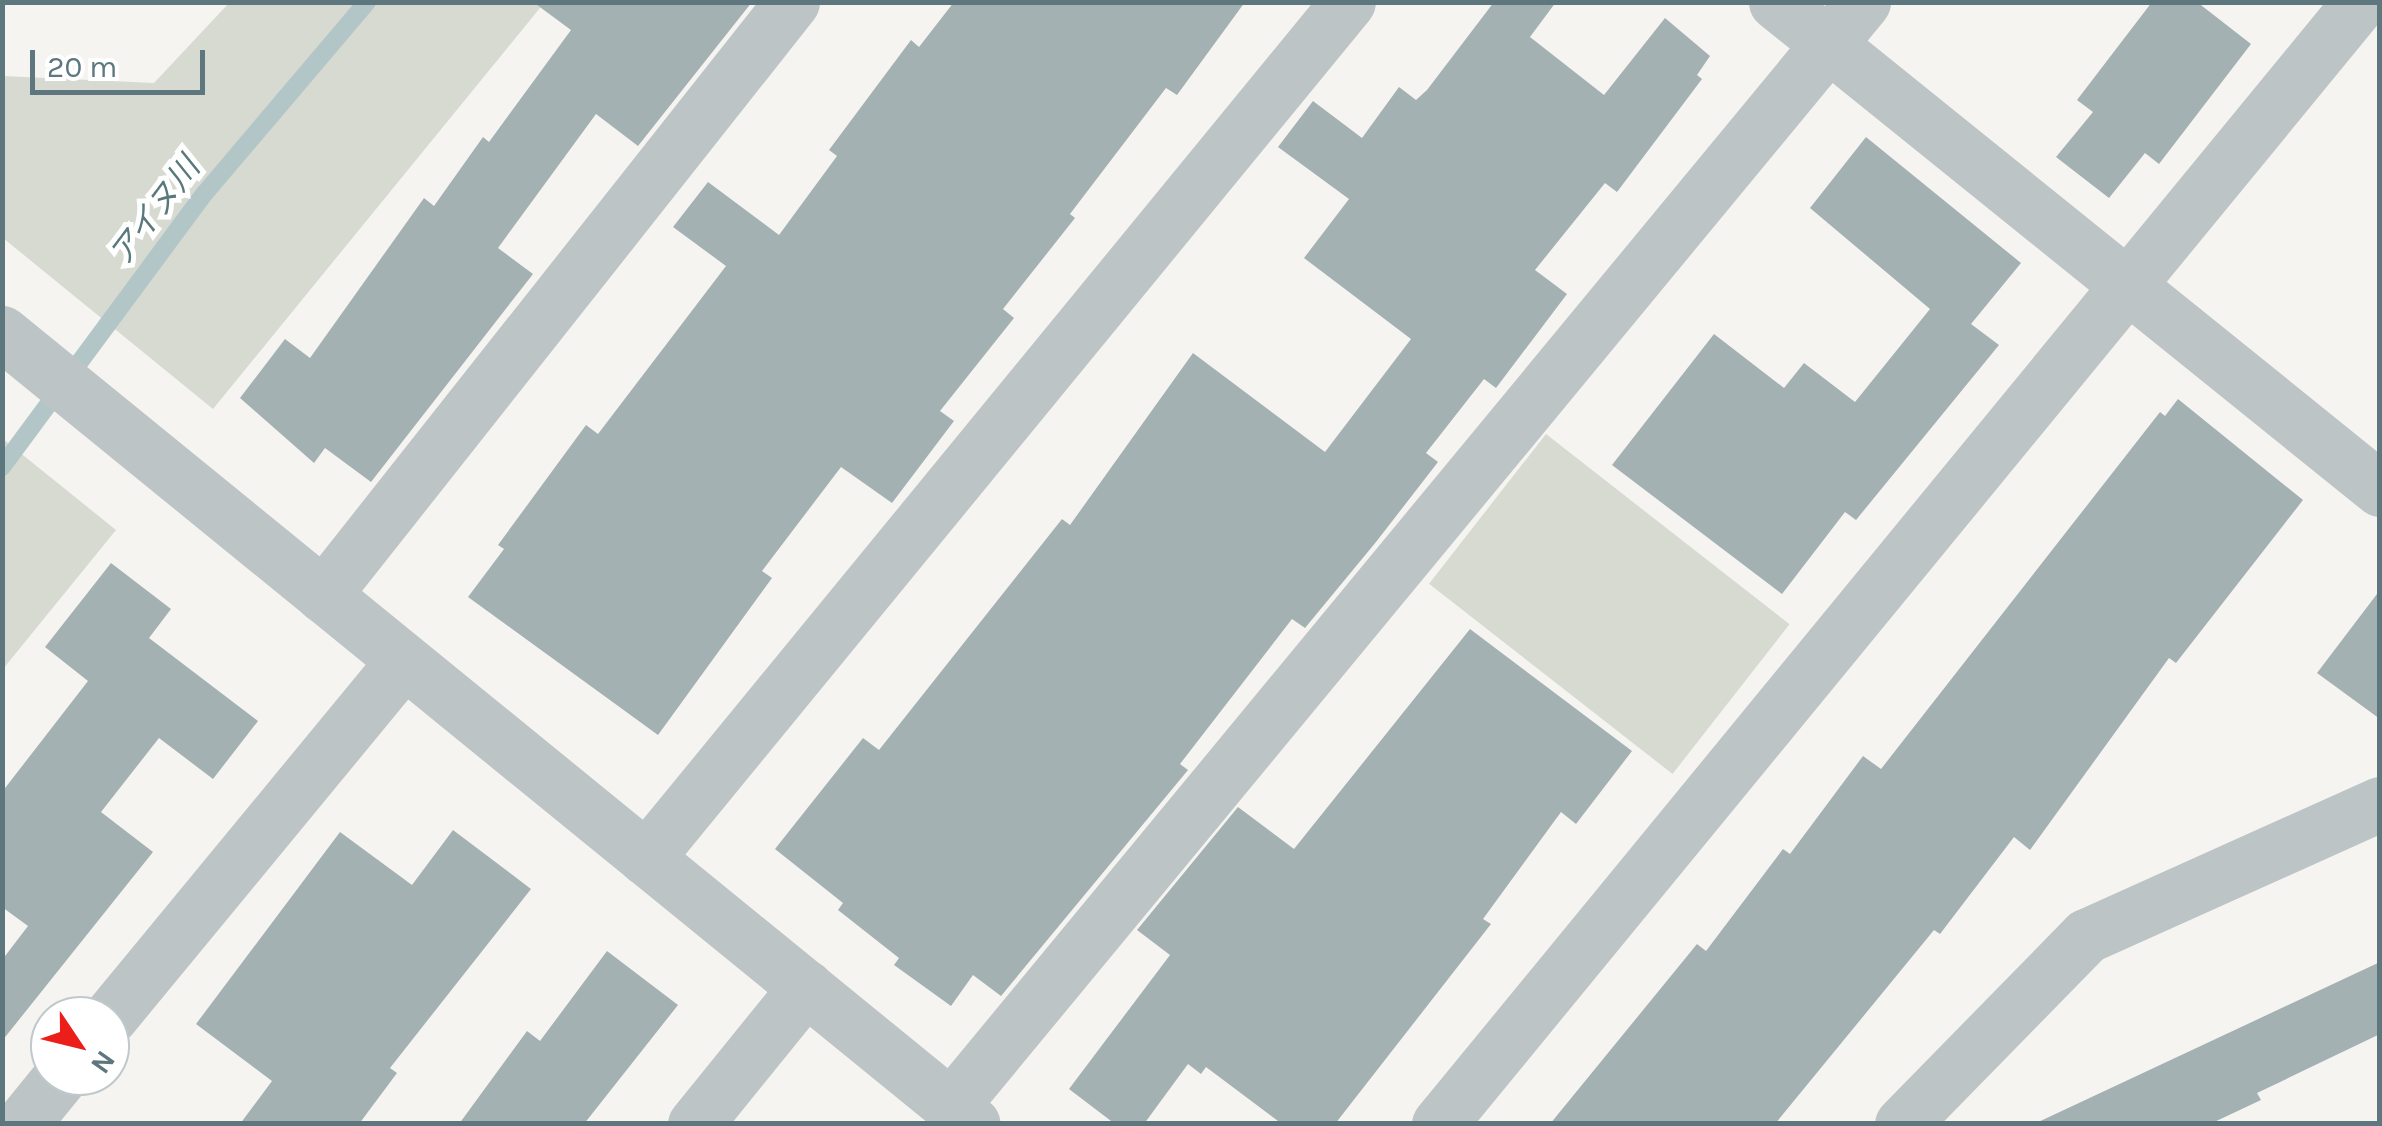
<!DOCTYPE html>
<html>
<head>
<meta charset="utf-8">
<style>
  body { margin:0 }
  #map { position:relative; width:2382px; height:1126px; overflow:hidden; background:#f5f4f1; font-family:Karla,"Noto Sans JP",sans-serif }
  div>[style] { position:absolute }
  .green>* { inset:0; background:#d6dad0; transform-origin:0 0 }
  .stream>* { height:18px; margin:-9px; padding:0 9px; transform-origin:9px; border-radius:9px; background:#b3c6c7 }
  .building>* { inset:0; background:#a4b1b3 }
  .minor>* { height:55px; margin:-27.5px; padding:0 27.5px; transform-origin:27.5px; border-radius:27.5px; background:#bdc4c6 }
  span { translate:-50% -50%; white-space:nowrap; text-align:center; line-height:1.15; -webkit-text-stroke:10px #fff; paint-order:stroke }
  .water-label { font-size:32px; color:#59787a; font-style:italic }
  .frame { position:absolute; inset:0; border:5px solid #5e777e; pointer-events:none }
  .north { position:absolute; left:30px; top:996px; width:100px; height:100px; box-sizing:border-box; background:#fff; border:2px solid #bfc9cb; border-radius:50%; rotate:125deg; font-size:28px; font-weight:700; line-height:40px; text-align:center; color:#5e777e }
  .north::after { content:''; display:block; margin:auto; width:35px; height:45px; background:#ec1e1a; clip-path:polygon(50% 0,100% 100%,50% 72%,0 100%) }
  .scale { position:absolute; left:30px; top:50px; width:175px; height:45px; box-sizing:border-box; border:5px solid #5e777e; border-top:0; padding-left:12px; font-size:30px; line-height:35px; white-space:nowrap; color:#5e777e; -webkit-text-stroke:8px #fff; paint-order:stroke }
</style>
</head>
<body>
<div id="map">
  <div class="green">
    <div style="clip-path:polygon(229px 3px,544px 3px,213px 409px,3px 238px,3px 76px,154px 83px)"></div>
    <div style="left:1546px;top:434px;width:309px;height:190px;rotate:38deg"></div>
    <div style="clip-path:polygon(3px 439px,116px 530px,3px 669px)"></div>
  </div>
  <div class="stream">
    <div style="left:2px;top:467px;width:341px;rotate:-53.5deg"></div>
    <div style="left:205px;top:193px;width:250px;rotate:-49.7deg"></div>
  </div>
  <div class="building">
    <div style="clip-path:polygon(533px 2px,752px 2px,638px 146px,596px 114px,498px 248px,533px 274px,371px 482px,325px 448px,314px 463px,240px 398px,285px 339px,310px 358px,424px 198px,434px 206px,483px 137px,489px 142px,571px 30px)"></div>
    <div style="clip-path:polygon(954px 2px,1245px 2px,1177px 95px,1166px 88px,1070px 214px,1075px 218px,1003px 309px,1014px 318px,940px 411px,954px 421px,892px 503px,841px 467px,762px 571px,772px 578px,658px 735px,468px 597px,504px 549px,498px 545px,586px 425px,598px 434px,726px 266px,673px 227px,708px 182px,779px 235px,837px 156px,829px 150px,911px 40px,919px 47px)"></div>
    <div style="clip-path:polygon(1494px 2px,1556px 2px,1530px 37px,1604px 95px,1665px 18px,1710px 56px,1697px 75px,1702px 79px,1617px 192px,1605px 183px,1535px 270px,1567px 294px,1496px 388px,1484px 379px,1426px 453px,1438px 462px,1376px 542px,1305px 628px,1292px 619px,1180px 764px,1188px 770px,1001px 996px,973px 975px,951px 1006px,894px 965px,899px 958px,838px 910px,843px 903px,775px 849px,863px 738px,879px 750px,1062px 519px,1070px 525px,1193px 353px,1325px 452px,1411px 339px,1304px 258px,1349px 199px,1278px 147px,1313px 101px,1362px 138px,1399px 87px,1416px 100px,1427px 90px)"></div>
    <div style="clip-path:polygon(2152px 2px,2197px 2px,2251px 44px,2159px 164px,2145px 153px,2109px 198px,2056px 157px,2093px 112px,2077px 100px)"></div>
    <div style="clip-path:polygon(1866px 137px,2021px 263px,1971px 324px,1999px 345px,1856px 520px,1845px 512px,1782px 594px,1612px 465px,1714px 334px,1784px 388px,1804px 363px,1855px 402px,1930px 309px,1810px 208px)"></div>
    <div style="clip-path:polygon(2178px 399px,2303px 500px,2176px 663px,2169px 658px,2030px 850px,2014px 837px,1940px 934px,1934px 930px,1775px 1124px,1550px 1124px,1697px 944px,1706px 951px,1783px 849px,1790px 854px,1863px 756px,1881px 769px,2160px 412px,2165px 416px)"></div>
    <div style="clip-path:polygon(111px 563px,171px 609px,149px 638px,258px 721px,213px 779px,159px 738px,101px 812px,153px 852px,2px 1041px,2px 960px,28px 926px,2px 907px,2px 792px,88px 681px,45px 647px)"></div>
    <div style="clip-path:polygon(2380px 590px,2380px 719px,2317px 673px)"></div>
    <div style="clip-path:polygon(1470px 629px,1632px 751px,1576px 824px,1561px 812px,1483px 919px,1491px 924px,1335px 1124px,1282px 1124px,1206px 1067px,1201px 1074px,1188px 1064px,1144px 1124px,1115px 1124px,1069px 1089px,1170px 955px,1137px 930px,1238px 807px,1294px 849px)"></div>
    <div style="clip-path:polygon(453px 830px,531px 889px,390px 1068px,397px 1073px,359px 1124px,240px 1124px,272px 1081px,196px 1024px,340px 832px,412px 885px)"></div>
    <div style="clip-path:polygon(607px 951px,678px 1005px,584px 1124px,459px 1124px,527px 1031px,540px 1041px)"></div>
    <div style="clip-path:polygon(2380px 962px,2380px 1034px,2257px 1093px,2261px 1100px,2210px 1124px,2034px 1124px)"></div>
  </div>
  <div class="minor">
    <div style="left:1776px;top:2px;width:776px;rotate:38.88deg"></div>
    <div style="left:2px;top:333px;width:1252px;rotate:39.17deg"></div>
    <div style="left:323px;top:595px;width:756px;rotate:-51.66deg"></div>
    <div style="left:646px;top:858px;width:1107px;rotate:-50.65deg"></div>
    <div style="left:110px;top:1017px;width:461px;rotate:-50.5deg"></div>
    <div style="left:951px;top:1106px;width:1432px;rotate:-50.44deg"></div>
    <div style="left:22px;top:1124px;width:62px;rotate:-50.9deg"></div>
    <div style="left:695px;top:1124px;width:176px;rotate:-51deg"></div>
    <div style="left:1439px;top:1124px;width:1452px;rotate:-50.62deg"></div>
    <div style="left:1902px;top:1124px;width:263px;rotate:-45.6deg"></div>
    <div style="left:2086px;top:936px;width:322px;rotate:-24.2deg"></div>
  </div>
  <div class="water-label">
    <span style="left:155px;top:212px;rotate:-53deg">アイヌ川</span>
  </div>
  <div class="frame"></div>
  <div class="north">N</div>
  <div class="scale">20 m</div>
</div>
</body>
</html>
